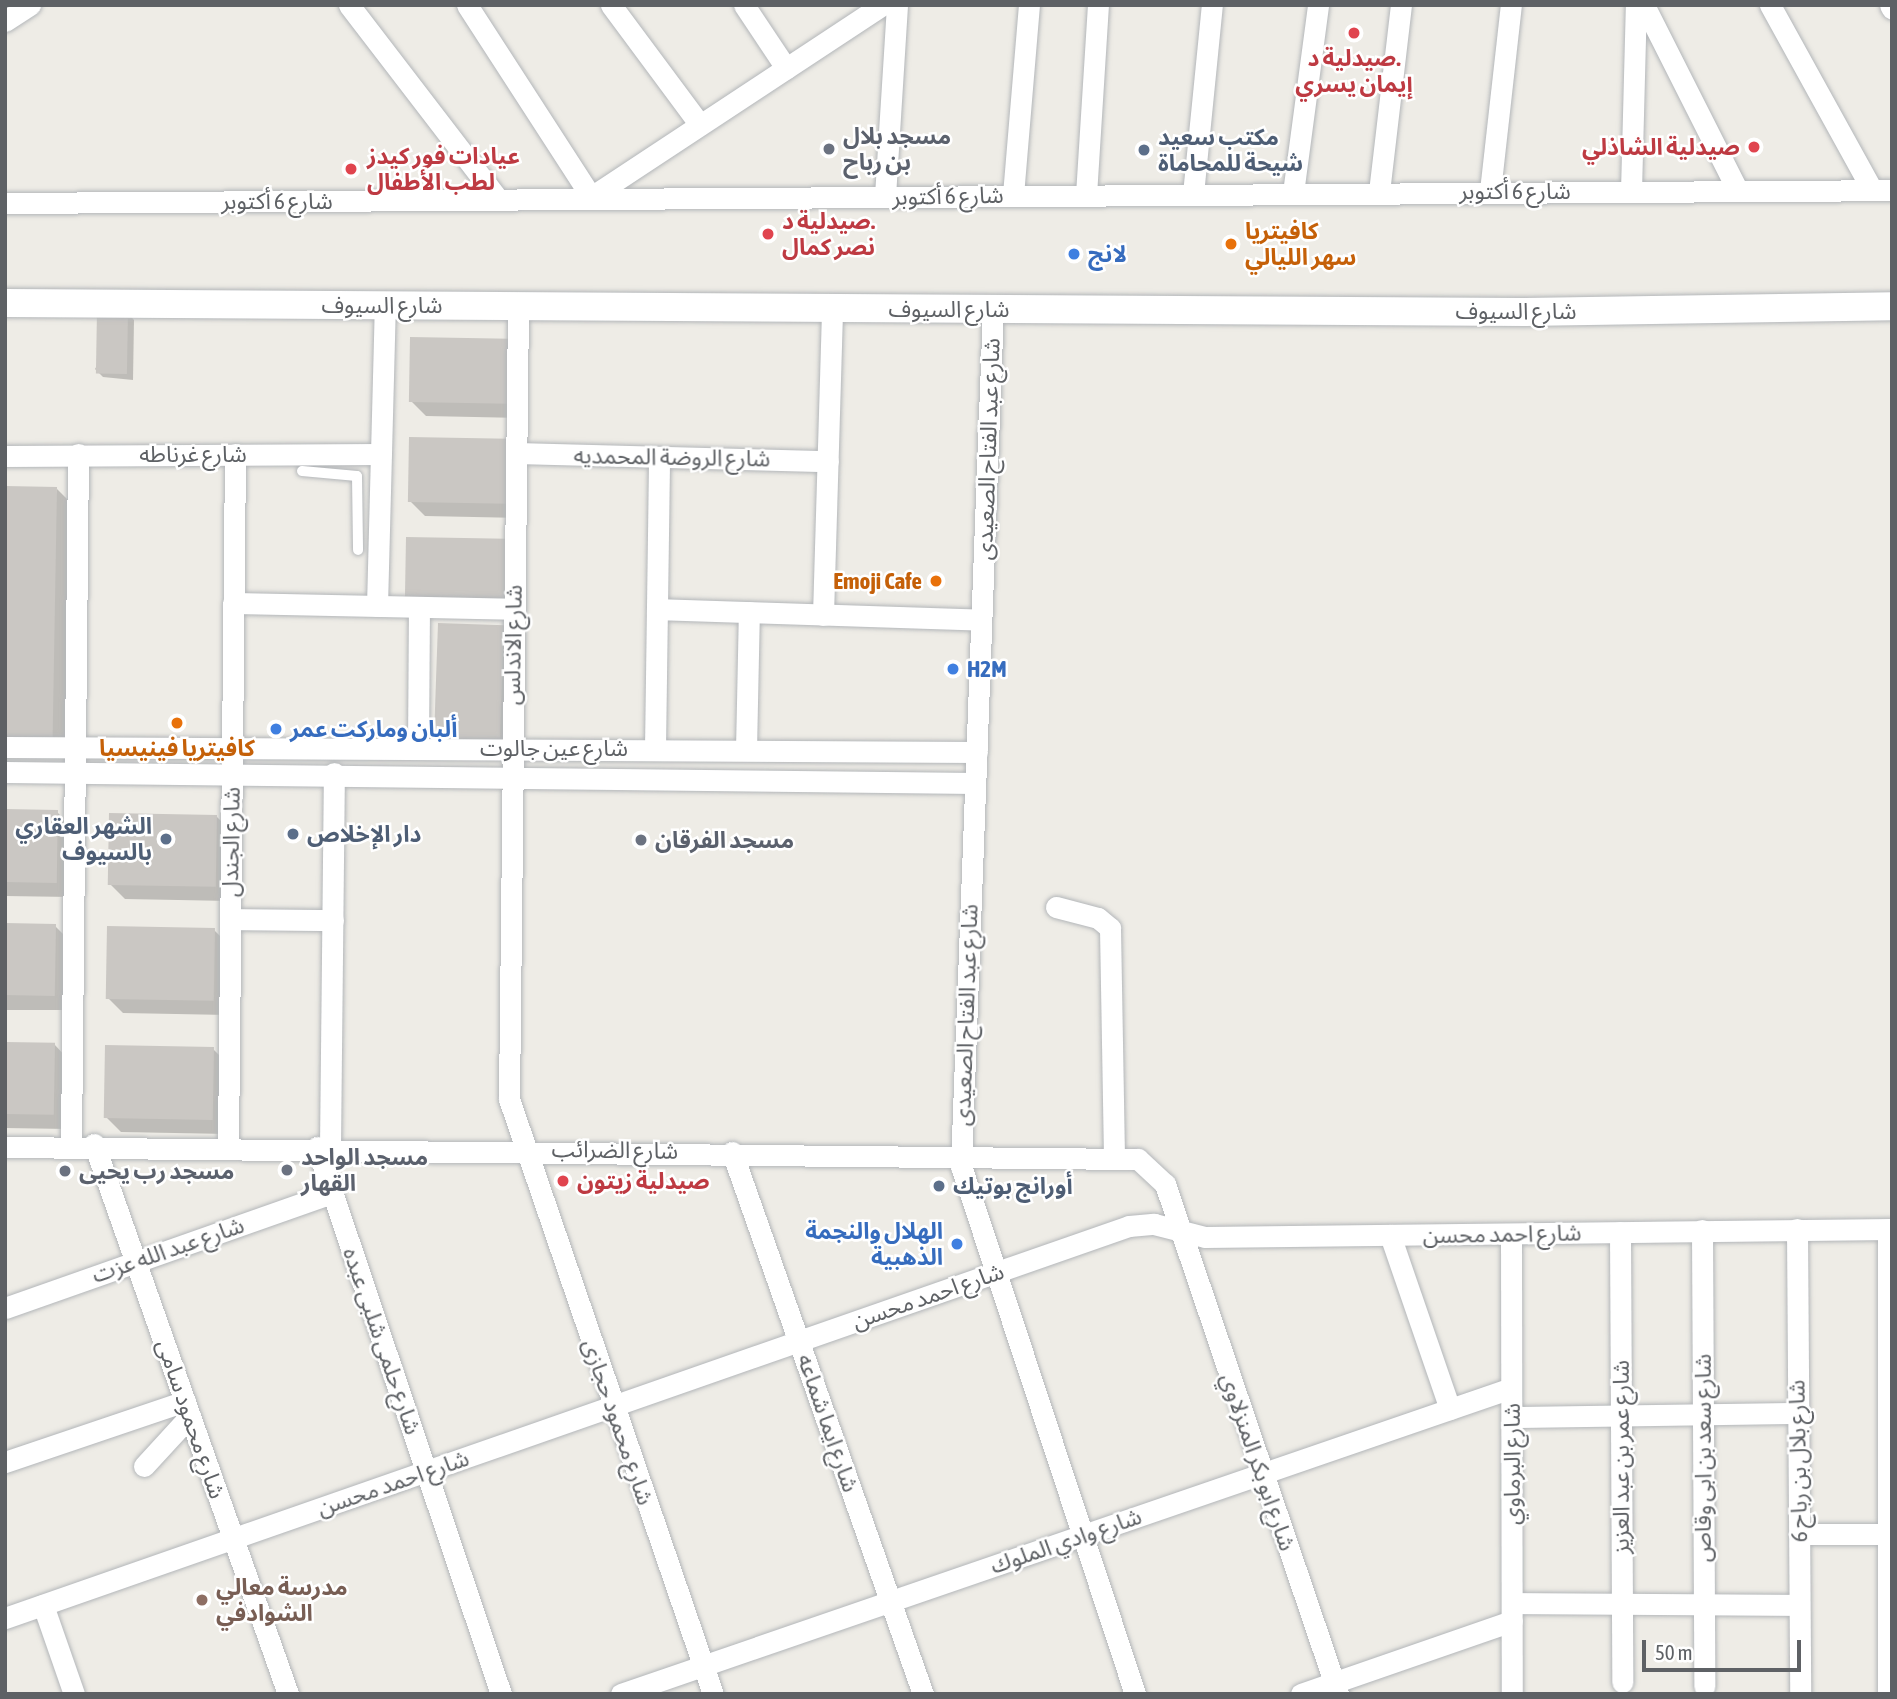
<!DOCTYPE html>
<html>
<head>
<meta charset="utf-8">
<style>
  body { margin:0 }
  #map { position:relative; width:1897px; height:1699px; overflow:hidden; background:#eeece6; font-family:"Asap Condensed","Noto Sans Arabic",sans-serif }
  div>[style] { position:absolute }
  .shadow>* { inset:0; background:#0003 }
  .building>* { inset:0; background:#cac7c3; transform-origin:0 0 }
  .roads { filter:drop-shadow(0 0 2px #b3b6b9) drop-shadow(0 0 2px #b3b6b9) }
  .service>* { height:10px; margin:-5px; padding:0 5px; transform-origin:5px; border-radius:5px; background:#fff }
  .minor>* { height:21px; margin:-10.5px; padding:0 10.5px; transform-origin:10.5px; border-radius:10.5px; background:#fff }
  .secondary>* { height:28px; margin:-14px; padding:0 14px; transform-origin:14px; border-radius:14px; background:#fff }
  .dots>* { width:19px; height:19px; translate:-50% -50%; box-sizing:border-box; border:4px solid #fff; border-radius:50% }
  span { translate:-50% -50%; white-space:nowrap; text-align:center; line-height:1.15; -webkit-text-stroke:5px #fff; paint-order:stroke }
  .health-label { font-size:23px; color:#be3a42; font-weight:700 }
  .right { translate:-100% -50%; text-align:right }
  .left { translate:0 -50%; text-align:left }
  .worship-label { font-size:23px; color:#5b616d; font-weight:700 }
  .service-label { font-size:23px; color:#4e5e75; font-weight:700 }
  .street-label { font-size:23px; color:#5e6165 }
  .food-label { font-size:23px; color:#c56008; font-weight:700 }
  .shop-label { font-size:23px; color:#366cbe; font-weight:700 }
  .education-label { font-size:23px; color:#785e54; font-weight:700 }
  .frame { position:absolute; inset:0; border:7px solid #5e6165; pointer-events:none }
  .scale { position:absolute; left:1642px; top:1640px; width:159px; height:32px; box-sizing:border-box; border:4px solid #5e6165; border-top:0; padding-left:9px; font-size:21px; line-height:24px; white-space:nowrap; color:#5e6165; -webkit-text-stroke:5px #fff; paint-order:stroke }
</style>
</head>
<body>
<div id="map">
  <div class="shadow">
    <div style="clip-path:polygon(127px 312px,134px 320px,133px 380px,103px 377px,95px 369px)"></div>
    <div style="clip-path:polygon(510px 340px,524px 418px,426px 416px,411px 401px)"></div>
    <div style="clip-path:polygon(509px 440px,523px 518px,425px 516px,410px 501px)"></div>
    <div style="clip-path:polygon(57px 489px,72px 504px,69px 757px,5px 756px)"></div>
    <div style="clip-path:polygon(503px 626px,518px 642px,515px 756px,452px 754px)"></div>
    <div style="clip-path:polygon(5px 811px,57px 812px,72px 827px,71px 897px,5px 896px)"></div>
    <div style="clip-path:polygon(216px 816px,231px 831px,230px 901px,125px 899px,110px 884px)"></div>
    <div style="clip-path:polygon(5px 925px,55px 926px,70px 941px,70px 1010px,5px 1010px)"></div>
    <div style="clip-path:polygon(214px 930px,229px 945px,228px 1015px,123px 1013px,108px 998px)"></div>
    <div style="clip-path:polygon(5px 1044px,54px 1044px,69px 1060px,68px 1129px,5px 1128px)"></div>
    <div style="clip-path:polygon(213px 1049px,228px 1064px,227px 1134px,121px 1132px,106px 1117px)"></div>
  </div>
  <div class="building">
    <div style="left:128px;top:311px;width:63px;height:31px;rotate:91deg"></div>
    <div style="left:410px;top:337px;width:100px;height:65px;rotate:1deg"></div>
    <div style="left:409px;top:437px;width:100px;height:65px;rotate:1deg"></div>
    <div style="left:5px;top:486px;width:52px;height:256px;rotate:1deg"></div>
    <div style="left:406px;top:537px;width:101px;height:66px;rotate:1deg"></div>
    <div style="left:438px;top:623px;width:66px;height:117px;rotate:2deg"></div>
    <div style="left:5px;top:809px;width:53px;height:73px;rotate:1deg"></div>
    <div style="left:109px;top:813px;width:108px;height:72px;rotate:1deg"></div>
    <div style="left:5px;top:923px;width:51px;height:72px;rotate:1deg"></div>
    <div style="left:107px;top:926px;width:108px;height:73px;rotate:1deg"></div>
    <div style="left:5px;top:1042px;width:50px;height:72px;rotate:1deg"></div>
    <div style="left:105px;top:1045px;width:109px;height:73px;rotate:1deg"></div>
  </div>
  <div class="roads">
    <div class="service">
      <div style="left:302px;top:471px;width:55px;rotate:5.2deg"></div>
      <div style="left:357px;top:476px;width:74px;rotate:89.2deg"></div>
    </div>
    <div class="minor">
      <div style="left:349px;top:5px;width:245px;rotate:52.5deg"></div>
      <div style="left:467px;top:5px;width:230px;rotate:57.1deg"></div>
      <div style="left:611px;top:5px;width:149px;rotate:53.4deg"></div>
      <div style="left:744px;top:5px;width:76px;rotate:56.3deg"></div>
      <div style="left:1644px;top:5px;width:208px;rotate:63.2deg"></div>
      <div style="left:1770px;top:5px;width:211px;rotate:61.1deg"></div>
      <div style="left:1890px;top:5px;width:4px;rotate:63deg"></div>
      <div style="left:5px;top:21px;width:30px;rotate:-33deg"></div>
      <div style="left:1490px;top:191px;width:187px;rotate:-83.6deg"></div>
      <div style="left:1631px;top:191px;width:186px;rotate:-88.5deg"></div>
      <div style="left:1379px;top:192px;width:188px;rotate:-83.3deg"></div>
      <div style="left:1293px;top:193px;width:190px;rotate:-82.4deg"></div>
      <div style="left:1193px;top:194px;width:190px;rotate:-84.3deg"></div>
      <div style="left:1013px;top:195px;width:191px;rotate:-85.2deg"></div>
      <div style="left:1086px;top:195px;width:190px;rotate:-86.4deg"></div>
      <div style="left:885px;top:196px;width:191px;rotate:-86.4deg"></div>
      <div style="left:591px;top:197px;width:349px;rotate:-33.4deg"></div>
      <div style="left:5px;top:203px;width:1887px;rotate:-0.39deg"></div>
      <div style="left:518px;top:306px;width:793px;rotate:90.65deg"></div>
      <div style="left:509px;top:1099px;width:629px;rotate:71.08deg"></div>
      <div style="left:993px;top:309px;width:858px;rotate:92.14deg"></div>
      <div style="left:961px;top:1166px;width:556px;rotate:71.76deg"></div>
      <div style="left:516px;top:453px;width:312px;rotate:1.5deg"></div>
      <div style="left:5px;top:456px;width:376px;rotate:-0.3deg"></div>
      <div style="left:233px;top:603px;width:281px;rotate:1.2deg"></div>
      <div style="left:377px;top:606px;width:301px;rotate:-88.5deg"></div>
      <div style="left:657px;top:609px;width:324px;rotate:1.9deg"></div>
      <div style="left:823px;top:615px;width:307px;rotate:-88.3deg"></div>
      <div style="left:5px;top:747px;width:972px;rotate:0.29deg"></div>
      <div style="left:418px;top:747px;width:140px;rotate:-89.6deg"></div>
      <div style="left:655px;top:749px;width:292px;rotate:-89.2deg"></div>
      <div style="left:746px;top:750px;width:138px;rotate:-88.8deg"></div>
      <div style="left:5px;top:772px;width:970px;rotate:0.65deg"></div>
      <div style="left:1056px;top:907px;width:43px;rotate:14.7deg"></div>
      <div style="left:1098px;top:918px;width:16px;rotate:40deg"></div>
      <div style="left:1110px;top:928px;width:228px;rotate:89deg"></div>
      <div style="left:230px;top:919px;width:103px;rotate:0.6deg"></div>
      <div style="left:71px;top:1144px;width:690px;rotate:-89.42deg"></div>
      <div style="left:94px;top:1144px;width:583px;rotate:70.57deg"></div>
      <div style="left:228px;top:1146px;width:692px;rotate:-89.42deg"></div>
      <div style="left:5px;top:1147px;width:1133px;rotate:0.61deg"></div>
      <div style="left:1138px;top:1159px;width:37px;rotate:43deg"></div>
      <div style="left:1165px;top:1184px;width:539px;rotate:71.26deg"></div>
      <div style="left:317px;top:1147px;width:577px;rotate:71.41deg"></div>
      <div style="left:330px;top:1147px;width:374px;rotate:-89.4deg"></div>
      <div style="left:732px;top:1152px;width:575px;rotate:70.59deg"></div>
      <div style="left:1797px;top:1229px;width:465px;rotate:89.6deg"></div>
      <div style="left:1888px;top:1229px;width:465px;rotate:90deg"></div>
      <div style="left:1702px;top:1230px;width:456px;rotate:89.7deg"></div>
      <div style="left:1620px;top:1232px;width:450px;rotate:89.7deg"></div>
      <div style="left:1511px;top:1234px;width:460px;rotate:89.9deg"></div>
      <div style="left:1390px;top:1235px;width:184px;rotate:71deg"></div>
      <div style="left:5px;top:1308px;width:347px;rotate:-19.4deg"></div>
      <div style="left:1512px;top:1417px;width:286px;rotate:-0.8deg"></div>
      <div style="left:5px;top:1462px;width:190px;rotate:-18.7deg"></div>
      <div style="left:144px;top:1466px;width:68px;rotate:-47.4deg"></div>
      <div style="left:1799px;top:1534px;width:93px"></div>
      <div style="left:1512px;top:1603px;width:287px;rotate:0.4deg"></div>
      <div style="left:43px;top:1605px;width:94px;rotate:70.8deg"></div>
      <div style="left:5px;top:1618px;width:1190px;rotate:-19.23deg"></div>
      <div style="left:1129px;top:1226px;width:25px;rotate:-5deg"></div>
      <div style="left:1154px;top:1224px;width:53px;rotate:14.3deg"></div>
      <div style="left:1205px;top:1237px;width:687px;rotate:-0.67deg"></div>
      <div style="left:621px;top:1694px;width:941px;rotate:-18.97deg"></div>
      <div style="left:1301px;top:1694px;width:223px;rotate:-19.1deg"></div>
    </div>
    <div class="secondary">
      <div style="left:5px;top:303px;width:1520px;rotate:0.34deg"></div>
      <div style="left:1525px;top:312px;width:367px;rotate:-0.9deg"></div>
    </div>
  </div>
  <div class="dots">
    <div style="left:1354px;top:33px;background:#e0444e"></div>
    <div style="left:1754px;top:147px;background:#e0444e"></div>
    <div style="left:829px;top:149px;background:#6b7280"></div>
    <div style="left:1144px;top:150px;background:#5c6f8a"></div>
    <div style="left:351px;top:169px;background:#e0444e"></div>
    <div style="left:768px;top:234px;background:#e0444e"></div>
    <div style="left:1231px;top:244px;background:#e8710a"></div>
    <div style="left:1074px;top:254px;background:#3f7fe0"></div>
    <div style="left:936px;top:581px;background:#e8710a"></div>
    <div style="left:953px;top:669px;background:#3f7fe0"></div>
    <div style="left:177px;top:723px;background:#e8710a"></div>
    <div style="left:276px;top:729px;background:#3f7fe0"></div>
    <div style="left:293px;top:834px;background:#5c6f8a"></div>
    <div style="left:166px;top:839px;background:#5c6f8a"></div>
    <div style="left:641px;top:840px;background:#6b7280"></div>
    <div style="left:287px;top:1170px;background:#6b7280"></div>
    <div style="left:65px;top:1171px;background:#6b7280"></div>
    <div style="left:563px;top:1181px;background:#e0444e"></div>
    <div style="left:939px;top:1186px;background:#5c6f8a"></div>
    <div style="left:957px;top:1244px;background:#3f7fe0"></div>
    <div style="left:202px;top:1600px;background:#8d6e63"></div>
  </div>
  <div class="health-label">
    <span style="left:1354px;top:71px">صيدلية د.<br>إيمان يسري</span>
    <span class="right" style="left:1740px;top:147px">صيدلية الشاذلي</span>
    <span class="left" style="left:367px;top:169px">عيادات فور كيدز<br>لطب الأطفال</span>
    <span class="left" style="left:782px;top:234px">صيدلية د.<br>نصر كمال</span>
    <span class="left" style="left:577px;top:1181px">صيدلية زيتون</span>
  </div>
  <div class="worship-label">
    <span class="left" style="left:843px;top:149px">مسجد بلال<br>بن رباح</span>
    <span class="left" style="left:655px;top:840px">مسجد الفرقان</span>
    <span class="left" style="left:301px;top:1170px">مسجد الواحد<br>القهار</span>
    <span class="left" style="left:79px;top:1171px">مسجد رب يحيى</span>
  </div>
  <div class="service-label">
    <span class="left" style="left:1158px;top:150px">مكتب سعيد<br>شيحة للمحاماة</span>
    <span class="right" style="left:152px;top:839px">الشهر العقاري<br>بالسيوف</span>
    <span class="left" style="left:307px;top:834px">دار الإخلاص</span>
    <span class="left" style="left:953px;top:1186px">أورانج بوتيك</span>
  </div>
  <div class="street-label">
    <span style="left:1515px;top:191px">شارع 6 أكتوبر</span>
    <span style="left:948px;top:196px;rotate:-1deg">شارع 6 أكتوبر</span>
    <span style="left:277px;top:201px">شارع 6 أكتوبر</span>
    <span style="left:382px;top:305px">شارع السيوف</span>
    <span style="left:949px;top:309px">شارع السيوف</span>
    <span style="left:1516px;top:311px">شارع السيوف</span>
    <span style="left:988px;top:449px;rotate:-88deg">شارع عبد الفتاح الصعيدى</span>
    <span style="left:193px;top:454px">شارع غرناطه</span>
    <span style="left:672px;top:457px;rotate:1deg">شارع الروضة المحمديه</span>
    <span style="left:513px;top:645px;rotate:-89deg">شارع الاندلس</span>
    <span style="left:554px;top:748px">شارع عين جالوت</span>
    <span style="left:231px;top:842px;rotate:-89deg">شارع الجندل</span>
    <span style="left:966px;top:1015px;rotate:-88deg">شارع عبد الفتاح الصعيدى</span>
    <span style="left:615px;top:1150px;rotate:1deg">شارع الضرائب</span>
    <span style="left:1502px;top:1234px;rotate:-1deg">شارع احمد محسن</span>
    <span style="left:168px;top:1250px;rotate:-19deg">شارع عبد الله عزت</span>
    <span style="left:928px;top:1296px;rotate:-19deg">شارع احمد محسن</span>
    <span style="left:382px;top:1341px;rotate:71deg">شارع حلمى شلبى عبده</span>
    <span style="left:191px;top:1419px;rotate:71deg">شارع محمود سامى</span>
    <span style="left:618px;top:1422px;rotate:71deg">شارع محمود حجازى</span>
    <span style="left:828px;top:1423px;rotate:71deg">شارع ايما شماعه</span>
    <span style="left:1621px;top:1457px;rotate:-90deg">شارع عمر بن عبد العزيز</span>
    <span style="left:1703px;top:1458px;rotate:-90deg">شارع سعد بن ابى وقاص</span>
    <span style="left:1798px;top:1461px;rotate:-91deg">شارع بلال بن رباح 6</span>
    <span style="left:1258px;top:1462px;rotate:71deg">شارع ابو بكر المنزلاوي</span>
    <span style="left:1512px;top:1464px;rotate:-90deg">شارع البرماوي</span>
    <span style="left:393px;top:1483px;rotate:-19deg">شارع احمد محسن</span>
    <span style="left:1066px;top:1541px;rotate:-19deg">شارع وادي الملوك</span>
  </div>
  <div class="food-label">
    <span class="left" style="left:1245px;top:244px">كافيتريا<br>سهر الليالي</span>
    <span class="right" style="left:922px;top:581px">Emoji Cafe</span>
    <span style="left:177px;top:748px">كافيتريا فينيسيا</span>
  </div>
  <div class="shop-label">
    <span class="left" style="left:1088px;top:254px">لانج</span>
    <span class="left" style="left:967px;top:669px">H2M</span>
    <span class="left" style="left:290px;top:729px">ألبان وماركت عمر</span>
    <span class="right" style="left:943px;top:1244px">الهلال والنجمة<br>الذهبية</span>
  </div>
  <div class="education-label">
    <span class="left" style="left:216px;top:1600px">مدرسة معالي<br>الشوادفي</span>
  </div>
  <div class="frame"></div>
  <div class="scale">50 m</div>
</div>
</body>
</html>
